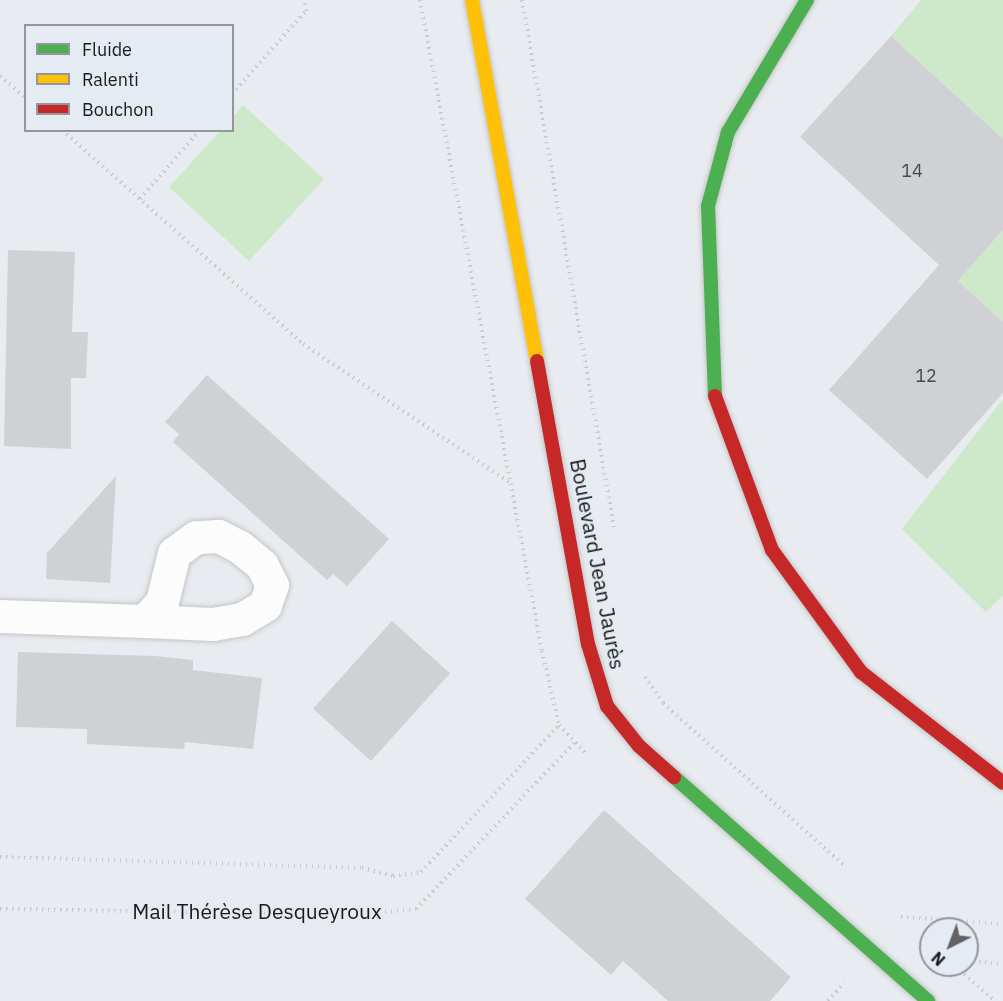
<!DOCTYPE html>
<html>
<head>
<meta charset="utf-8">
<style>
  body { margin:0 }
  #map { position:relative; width:1003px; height:1001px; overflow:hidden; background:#e8ebef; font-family:"IBM Plex Sans",sans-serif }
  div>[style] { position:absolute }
  .green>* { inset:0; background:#cee8ca }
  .building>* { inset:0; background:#d0d1d4; transform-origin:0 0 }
  .path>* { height:4px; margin-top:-2px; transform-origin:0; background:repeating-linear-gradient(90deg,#c9cacc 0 1.5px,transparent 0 6px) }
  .roads { filter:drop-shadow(0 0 2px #c4c6c9) drop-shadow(0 0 2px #c4c6c9) }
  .street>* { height:33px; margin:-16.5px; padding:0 16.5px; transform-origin:16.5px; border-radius:16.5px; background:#fcfcfd }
  .fast>* { height:14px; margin:-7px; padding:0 7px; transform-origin:7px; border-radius:7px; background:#4caf50 }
  .slow>* { height:14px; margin:-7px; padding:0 7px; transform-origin:7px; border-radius:7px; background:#ffc107 }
  .jam>* { height:14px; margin:-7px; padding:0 7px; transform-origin:7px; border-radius:7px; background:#c62828 }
  span { translate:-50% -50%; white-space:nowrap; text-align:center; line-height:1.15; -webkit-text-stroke:5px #e5ebf2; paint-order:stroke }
  .number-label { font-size:18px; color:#46484a }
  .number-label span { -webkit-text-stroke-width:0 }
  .street-label { font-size:21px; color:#181a1c }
  .legend { position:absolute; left:24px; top:24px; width:210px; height:108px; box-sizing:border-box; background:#e5ebf2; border:2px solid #93979c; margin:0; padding:8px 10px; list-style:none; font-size:18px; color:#181a1c }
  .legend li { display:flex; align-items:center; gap:12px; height:30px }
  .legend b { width:30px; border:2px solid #93979c }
  .north { position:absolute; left:919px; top:917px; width:60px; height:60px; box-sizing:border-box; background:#e5ebf2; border:2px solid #93979c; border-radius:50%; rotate:222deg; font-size:16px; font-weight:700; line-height:24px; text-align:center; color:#181a1c }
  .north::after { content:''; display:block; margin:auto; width:21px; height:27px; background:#616366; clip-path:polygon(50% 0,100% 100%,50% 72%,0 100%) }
</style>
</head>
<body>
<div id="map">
  <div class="green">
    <div style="clip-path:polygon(921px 0,1003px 0,1003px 139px,891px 36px)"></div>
    <div style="clip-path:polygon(243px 105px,324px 179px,249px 261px,169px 187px,220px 131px,232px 130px,233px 117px)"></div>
    <div style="clip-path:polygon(1003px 230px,1003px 322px,958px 281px)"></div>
    <div style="clip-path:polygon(1003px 399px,1003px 595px,986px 612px,902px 529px)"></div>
  </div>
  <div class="building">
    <div style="clip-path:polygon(891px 36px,1003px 139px,1003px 230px,958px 281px,1003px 322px,1003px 393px,927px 479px,829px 390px,939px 265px,800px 137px)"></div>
    <div style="clip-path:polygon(8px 250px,75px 252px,72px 332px,88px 332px,86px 378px,71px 378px,71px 449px,4px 446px)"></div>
    <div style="clip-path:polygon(207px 375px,389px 539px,347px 586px,333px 574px,327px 580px,173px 442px,179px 434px,165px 422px)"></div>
    <div style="clip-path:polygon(116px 476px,110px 583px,46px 579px,47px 553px)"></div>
    <div style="left:392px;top:621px;width:78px;height:118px;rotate:42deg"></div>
    <div style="clip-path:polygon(18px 652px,155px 656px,193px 660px,193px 670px,262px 678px,253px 749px,185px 742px,184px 749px,87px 744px,87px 729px,16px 727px)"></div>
    <div style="clip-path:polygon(604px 810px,791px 977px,770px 1001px,668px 1001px,623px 961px,611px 975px,525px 899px)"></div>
  </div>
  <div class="path">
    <div style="left:420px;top:0;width:662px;rotate:79.39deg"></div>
    <div style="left:542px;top:651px;width:76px;rotate:77.1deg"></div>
    <div style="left:559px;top:725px;width:41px;rotate:47deg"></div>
    <div style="left:522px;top:0;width:535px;rotate:80.1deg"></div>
    <div style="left:0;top:76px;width:34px;rotate:40deg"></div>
    <div style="left:232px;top:94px;width:111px;rotate:-48.3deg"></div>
    <div style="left:306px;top:11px;width:11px;rotate:-100deg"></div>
    <div style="left:62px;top:130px;width:322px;rotate:41.6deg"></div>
    <div style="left:303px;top:344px;width:250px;rotate:33.8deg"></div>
    <div style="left:140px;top:199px;width:91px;rotate:-49deg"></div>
    <div style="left:645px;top:677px;width:32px;rotate:55deg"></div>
    <div style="left:663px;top:703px;width:246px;rotate:41.9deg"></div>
    <div style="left:0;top:857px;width:362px;rotate:1.7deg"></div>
    <div style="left:362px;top:868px;width:32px;rotate:14deg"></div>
    <div style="left:393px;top:876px;width:28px;rotate:-8deg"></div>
    <div style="left:421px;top:872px;width:202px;rotate:-46.8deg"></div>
    <div style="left:0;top:909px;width:355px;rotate:1deg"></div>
    <div style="left:355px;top:915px;width:61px;rotate:-5.6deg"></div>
    <div style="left:416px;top:909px;width:231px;rotate:-46.4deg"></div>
    <div style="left:901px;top:917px;width:102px;rotate:3.9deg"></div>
    <div style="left:967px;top:961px;width:36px;rotate:5deg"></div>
    <div style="left:964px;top:974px;width:41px;rotate:41.1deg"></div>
    <div style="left:828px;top:1001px;width:24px;rotate:-48deg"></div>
  </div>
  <div class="roads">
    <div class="street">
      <div style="left:0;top:616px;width:144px;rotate:2deg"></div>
      <div style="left:144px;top:621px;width:69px;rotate:2.5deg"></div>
      <div style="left:213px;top:624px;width:29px;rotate:-10deg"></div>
      <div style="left:242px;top:619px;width:27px;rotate:-31deg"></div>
      <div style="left:265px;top:605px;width:21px;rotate:-71deg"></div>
      <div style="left:272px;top:585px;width:22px;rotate:-117deg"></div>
      <div style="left:262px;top:565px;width:28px;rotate:-141deg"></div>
      <div style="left:240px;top:547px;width:25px;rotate:-153deg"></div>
      <div style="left:218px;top:536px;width:22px;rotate:177deg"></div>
      <div style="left:196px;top:537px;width:27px;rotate:144deg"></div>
      <div style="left:174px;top:553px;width:50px;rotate:103.8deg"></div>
      <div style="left:162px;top:602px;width:26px;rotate:133deg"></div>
    </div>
    <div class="fast">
      <div style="left:715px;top:396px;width:190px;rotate:-92.1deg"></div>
      <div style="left:708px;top:206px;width:77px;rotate:-74.9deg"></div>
      <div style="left:728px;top:132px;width:154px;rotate:-59.1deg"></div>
      <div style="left:674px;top:777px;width:339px;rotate:41.4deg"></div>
    </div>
    <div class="slow">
      <div style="left:472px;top:0;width:367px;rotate:79.8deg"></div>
    </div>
    <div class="jam">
      <div style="left:537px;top:361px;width:288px;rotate:79.8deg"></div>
      <div style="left:588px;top:644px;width:65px;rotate:73deg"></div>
      <div style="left:607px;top:706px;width:51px;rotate:51.3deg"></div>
      <div style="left:639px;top:746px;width:47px;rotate:41.5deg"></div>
      <div style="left:715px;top:396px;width:164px;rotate:69.7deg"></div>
      <div style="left:772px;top:550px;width:151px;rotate:53.9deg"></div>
      <div style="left:861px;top:672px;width:180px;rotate:38deg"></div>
    </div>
  </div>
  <div class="number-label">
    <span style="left:912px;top:171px">14</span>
    <span style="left:926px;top:376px">12</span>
  </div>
  <div class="street-label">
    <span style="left:598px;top:564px;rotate:79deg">Boulevard Jean Jaurès</span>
    <span style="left:257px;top:911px">Mail Thérèse Desqueyroux</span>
  </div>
  <ul class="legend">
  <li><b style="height:8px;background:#4caf50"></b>Fluide</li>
  <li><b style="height:8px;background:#ffc107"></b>Ralenti</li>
  <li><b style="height:8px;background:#c62828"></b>Bouchon</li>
  </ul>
  <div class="north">N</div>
</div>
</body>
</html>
